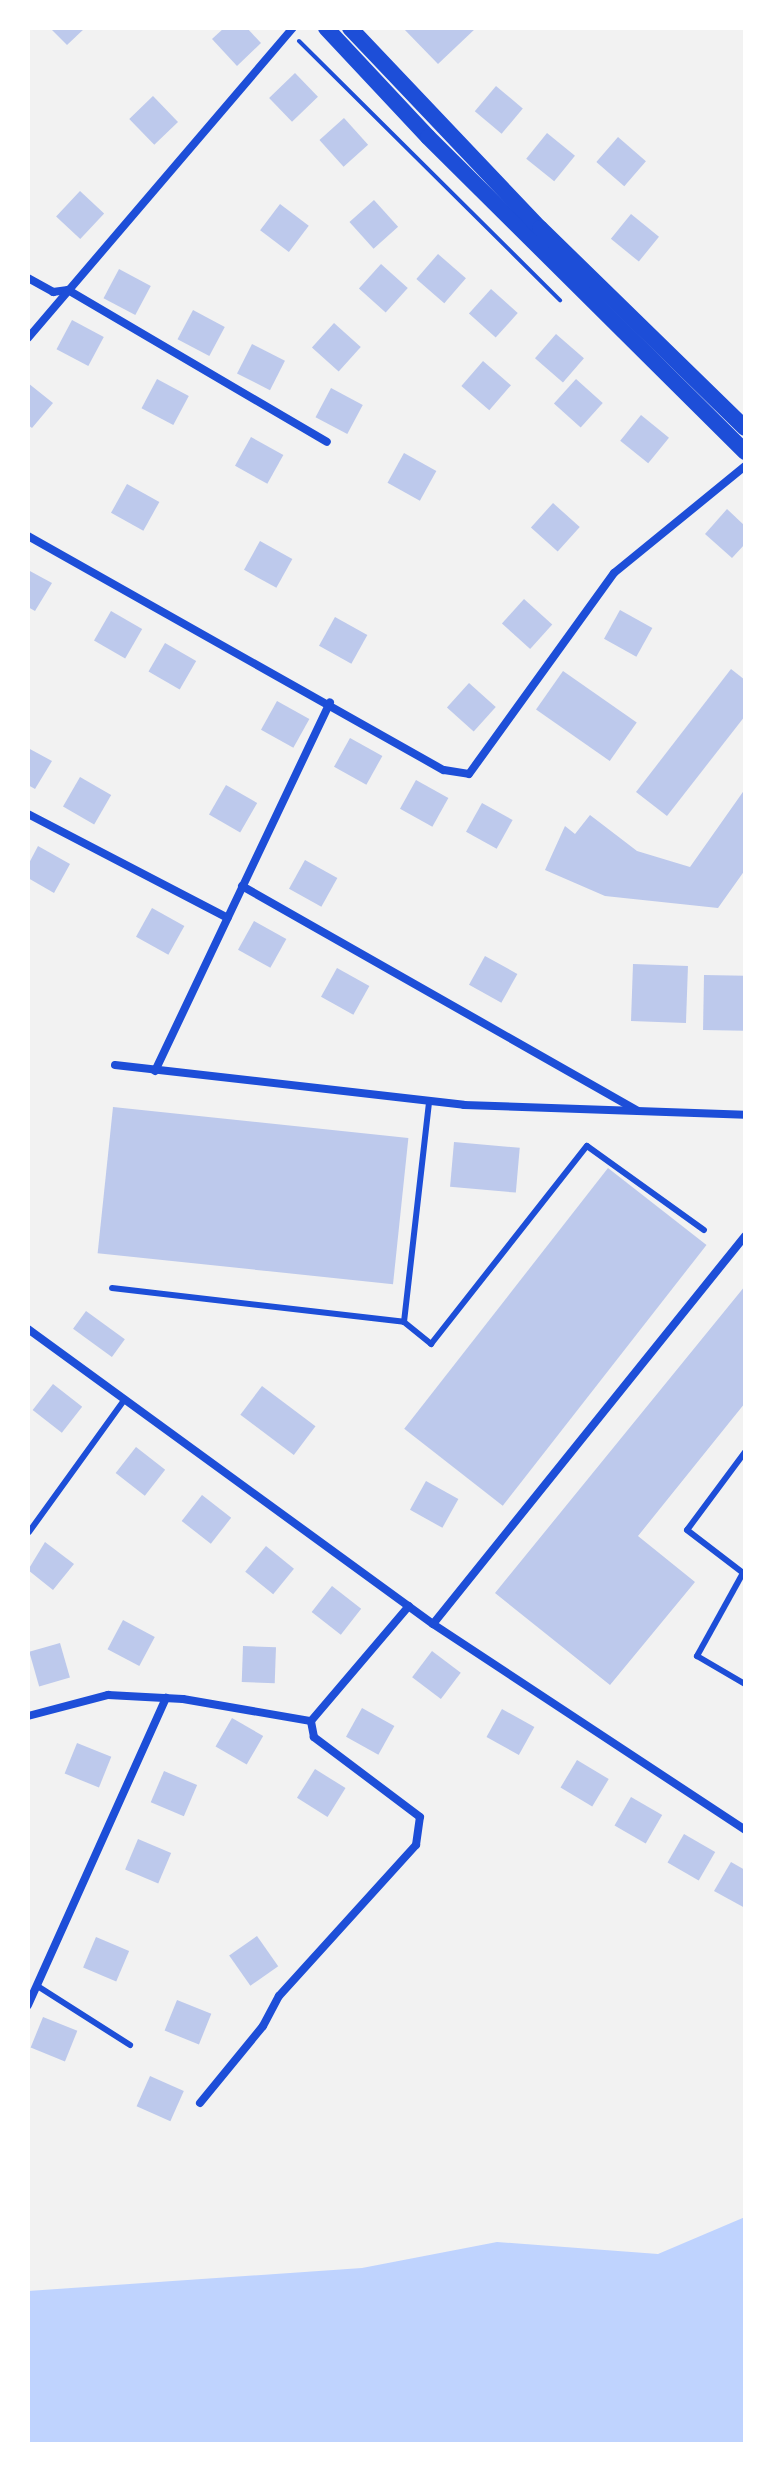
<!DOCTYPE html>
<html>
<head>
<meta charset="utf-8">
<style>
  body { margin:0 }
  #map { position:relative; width:773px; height:2472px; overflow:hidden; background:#f2f2f2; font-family:"Fira Sans Condensed",sans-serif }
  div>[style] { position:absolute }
  .water>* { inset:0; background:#bfd3fe }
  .building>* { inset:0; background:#bdc9ec; transform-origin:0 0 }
  .path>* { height:4px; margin:-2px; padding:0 2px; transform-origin:2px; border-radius:2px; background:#1d4ed8 }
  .service>* { height:6px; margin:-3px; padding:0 3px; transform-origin:3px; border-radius:3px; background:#1d4ed8 }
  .minor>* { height:8px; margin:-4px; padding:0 4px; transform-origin:4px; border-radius:4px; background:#1d4ed8 }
  .secondary>* { height:16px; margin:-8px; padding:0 8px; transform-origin:8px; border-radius:8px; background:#1d4ed8 }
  span { translate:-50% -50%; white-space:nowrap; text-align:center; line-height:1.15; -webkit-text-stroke:8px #fff; paint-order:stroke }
  .frame { position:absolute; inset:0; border:30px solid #fff; pointer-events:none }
</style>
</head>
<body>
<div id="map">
  <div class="water">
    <div style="clip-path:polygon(745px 2217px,745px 2444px,28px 2444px,28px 2291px,362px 2268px,497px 2242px,658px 2254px)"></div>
  </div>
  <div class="building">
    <div style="clip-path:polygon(50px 28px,85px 28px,67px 45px)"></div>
    <div style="clip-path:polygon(224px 28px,247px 28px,261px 43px,237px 66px,212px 39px)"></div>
    <div style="clip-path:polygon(403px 28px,476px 28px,438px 64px)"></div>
    <div style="left:295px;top:73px;width:33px;height:36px;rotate:46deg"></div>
    <div style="left:496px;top:86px;width:35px;height:33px;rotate:40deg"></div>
    <div style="left:153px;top:96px;width:36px;height:33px;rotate:46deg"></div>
    <div style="left:344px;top:118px;width:36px;height:33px;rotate:48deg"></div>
    <div style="left:547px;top:133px;width:36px;height:33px;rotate:39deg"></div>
    <div style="left:618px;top:137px;width:37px;height:33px;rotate:41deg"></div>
    <div style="left:80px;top:191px;width:33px;height:35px;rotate:43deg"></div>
    <div style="left:374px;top:200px;width:36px;height:33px;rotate:48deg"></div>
    <div style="left:280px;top:204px;width:36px;height:33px;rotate:37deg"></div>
    <div style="left:631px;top:214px;width:36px;height:32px;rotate:39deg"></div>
    <div style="left:438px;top:254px;width:37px;height:33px;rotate:41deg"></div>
    <div style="left:381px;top:264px;width:36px;height:33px;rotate:42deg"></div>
    <div style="left:119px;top:269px;width:36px;height:33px;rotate:28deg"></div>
    <div style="left:491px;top:289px;width:36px;height:33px;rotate:42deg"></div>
    <div style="left:193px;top:310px;width:36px;height:33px;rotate:28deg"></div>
    <div style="left:72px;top:320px;width:36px;height:33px;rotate:28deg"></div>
    <div style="left:334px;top:323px;width:36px;height:33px;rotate:42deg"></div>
    <div style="left:556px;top:334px;width:37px;height:32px;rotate:41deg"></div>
    <div style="left:252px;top:344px;width:37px;height:33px;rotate:27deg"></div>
    <div style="left:483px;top:361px;width:37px;height:33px;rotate:41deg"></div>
    <div style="left:157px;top:379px;width:36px;height:33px;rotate:28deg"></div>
    <div style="left:576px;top:379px;width:36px;height:33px;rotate:42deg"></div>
    <div style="clip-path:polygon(28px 383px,53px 403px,32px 428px,28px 425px)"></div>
    <div style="left:331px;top:388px;width:36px;height:33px;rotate:28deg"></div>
    <div style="left:641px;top:415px;width:36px;height:33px;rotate:39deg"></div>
    <div style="left:251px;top:437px;width:37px;height:33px;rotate:29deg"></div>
    <div style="left:404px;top:453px;width:37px;height:34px;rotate:29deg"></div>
    <div style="left:127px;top:484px;width:37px;height:33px;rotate:29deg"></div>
    <div style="left:553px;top:503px;width:36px;height:33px;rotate:42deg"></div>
    <div style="clip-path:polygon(727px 509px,745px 526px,745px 544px,732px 558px,705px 534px)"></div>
    <div style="left:260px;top:541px;width:37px;height:33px;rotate:29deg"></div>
    <div style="clip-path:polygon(28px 570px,52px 583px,35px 611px,28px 607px)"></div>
    <div style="left:524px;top:599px;width:38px;height:33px;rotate:42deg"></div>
    <div style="left:620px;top:610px;width:37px;height:33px;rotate:29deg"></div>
    <div style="left:111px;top:611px;width:36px;height:34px;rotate:30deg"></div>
    <div style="left:335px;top:617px;width:37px;height:33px;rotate:29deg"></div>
    <div style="left:165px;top:643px;width:36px;height:33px;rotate:30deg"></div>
    <div style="clip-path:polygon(731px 669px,745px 680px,745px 716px,667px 816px,636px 792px)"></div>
    <div style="left:563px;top:671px;width:90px;height:47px;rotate:35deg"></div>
    <div style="left:469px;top:683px;width:36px;height:33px;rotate:42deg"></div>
    <div style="left:277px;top:701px;width:37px;height:33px;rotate:29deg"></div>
    <div style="left:350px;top:738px;width:37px;height:33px;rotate:29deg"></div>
    <div style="clip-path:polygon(28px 748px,52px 761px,35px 789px,28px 785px)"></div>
    <div style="left:80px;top:777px;width:36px;height:34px;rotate:30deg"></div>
    <div style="left:416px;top:780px;width:37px;height:33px;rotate:29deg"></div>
    <div style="left:226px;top:785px;width:36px;height:34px;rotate:30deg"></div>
    <div style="clip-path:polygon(745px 789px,745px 870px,718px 908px,605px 896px,545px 870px,565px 826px,575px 834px,590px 815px,637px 851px,690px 867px)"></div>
    <div style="left:482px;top:803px;width:35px;height:33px;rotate:29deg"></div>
    <div style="clip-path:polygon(38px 846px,70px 864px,54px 893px,28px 878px,28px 865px)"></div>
    <div style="left:305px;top:860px;width:37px;height:33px;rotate:29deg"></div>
    <div style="left:152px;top:908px;width:37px;height:33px;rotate:29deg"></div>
    <div style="left:254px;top:921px;width:37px;height:33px;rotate:29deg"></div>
    <div style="left:485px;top:956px;width:37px;height:33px;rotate:29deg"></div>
    <div style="left:633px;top:964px;width:55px;height:57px;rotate:2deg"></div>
    <div style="left:337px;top:968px;width:37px;height:33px;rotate:29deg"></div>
    <div style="left:704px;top:975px;width:41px;height:55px;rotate:1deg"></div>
    <div style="left:113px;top:1107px;width:297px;height:147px;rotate:6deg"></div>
    <div style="left:454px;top:1142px;width:66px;height:45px;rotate:5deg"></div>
    <div style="left:608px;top:1168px;width:125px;height:331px;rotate:38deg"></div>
    <div style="clip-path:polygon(745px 1286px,745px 1403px,638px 1536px,695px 1582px,610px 1685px,495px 1593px)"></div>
    <div style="left:86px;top:1311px;width:48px;height:22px;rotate:36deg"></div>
    <div style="left:53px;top:1384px;width:37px;height:33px;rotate:38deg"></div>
    <div style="left:262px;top:1386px;width:67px;height:36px;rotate:37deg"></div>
    <div style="left:136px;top:1447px;width:37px;height:33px;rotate:38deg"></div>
    <div style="left:426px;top:1481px;width:37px;height:33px;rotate:29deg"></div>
    <div style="left:202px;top:1495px;width:37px;height:33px;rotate:38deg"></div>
    <div style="clip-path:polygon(45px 1542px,74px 1564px,53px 1590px,28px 1570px)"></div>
    <div style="left:266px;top:1546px;width:36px;height:33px;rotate:39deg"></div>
    <div style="left:332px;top:1586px;width:37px;height:33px;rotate:38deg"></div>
    <div style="left:123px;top:1620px;width:36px;height:33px;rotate:28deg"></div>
    <div style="left:60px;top:1643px;width:36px;height:32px;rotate:74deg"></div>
    <div style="left:243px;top:1646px;width:33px;height:36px;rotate:2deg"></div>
    <div style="left:432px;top:1651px;width:36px;height:33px;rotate:37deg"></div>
    <div style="left:362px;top:1708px;width:37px;height:33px;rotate:29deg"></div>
    <div style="left:502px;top:1709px;width:37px;height:32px;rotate:29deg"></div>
    <div style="left:232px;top:1718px;width:36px;height:33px;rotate:30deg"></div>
    <div style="left:77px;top:1743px;width:37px;height:33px;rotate:22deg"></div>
    <div style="left:577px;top:1760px;width:37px;height:32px;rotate:31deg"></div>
    <div style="left:315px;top:1769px;width:36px;height:34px;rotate:32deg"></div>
    <div style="left:164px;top:1771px;width:36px;height:34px;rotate:23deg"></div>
    <div style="left:631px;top:1797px;width:36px;height:33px;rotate:30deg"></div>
    <div style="left:684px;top:1834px;width:36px;height:33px;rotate:30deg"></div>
    <div style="left:138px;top:1839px;width:36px;height:33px;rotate:23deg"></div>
    <div style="clip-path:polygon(731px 1862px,745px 1870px,745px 1908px,714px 1891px)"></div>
    <div style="left:257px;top:1936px;width:37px;height:34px;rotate:55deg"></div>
    <div style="left:96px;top:1937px;width:36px;height:33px;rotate:23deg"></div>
    <div style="left:177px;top:2000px;width:37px;height:33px;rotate:22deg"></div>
    <div style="left:43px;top:2017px;width:37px;height:33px;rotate:22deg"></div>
    <div style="left:150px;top:2076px;width:37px;height:33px;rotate:24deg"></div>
  </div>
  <div class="path">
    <div style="left:299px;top:41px;width:368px;rotate:44.8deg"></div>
  </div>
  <div class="service">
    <div style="left:112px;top:1288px;width:294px;rotate:6.6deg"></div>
    <div style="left:404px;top:1322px;width:222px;rotate:-83.5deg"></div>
    <div style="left:404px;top:1322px;width:35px;rotate:39deg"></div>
    <div style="left:431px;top:1344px;width:252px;rotate:-51.8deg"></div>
    <div style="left:587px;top:1146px;width:144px;rotate:35.7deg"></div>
    <div style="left:745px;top:1452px;width:97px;rotate:126.6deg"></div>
    <div style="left:687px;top:1530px;width:71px;rotate:37.5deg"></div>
    <div style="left:743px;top:1573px;width:95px;rotate:119deg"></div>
    <div style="left:697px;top:1656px;width:56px;rotate:30.3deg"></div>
    <div style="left:29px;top:1532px;width:164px;rotate:-54.2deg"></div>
    <div style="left:39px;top:1987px;width:108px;rotate:32.5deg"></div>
  </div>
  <div class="minor">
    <div style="left:28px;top:278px;width:29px;rotate:29deg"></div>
    <div style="left:53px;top:292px;width:15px;rotate:-8deg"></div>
    <div style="left:68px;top:290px;width:300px;rotate:30.4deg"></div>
    <div style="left:28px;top:338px;width:408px;rotate:-49.5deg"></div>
    <div style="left:28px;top:536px;width:477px;rotate:29.4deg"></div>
    <div style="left:444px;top:770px;width:25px;rotate:9deg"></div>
    <div style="left:469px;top:774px;width:248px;rotate:-54.2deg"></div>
    <div style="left:614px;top:573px;width:169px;rotate:-39.2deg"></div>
    <div style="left:28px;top:814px;width:225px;rotate:27.5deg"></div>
    <div style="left:242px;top:886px;width:455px;rotate:29.6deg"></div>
    <div style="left:115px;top:1065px;width:351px;rotate:6.5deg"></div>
    <div style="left:464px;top:1105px;width:281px;rotate:2deg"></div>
    <div style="left:155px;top:1071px;width:408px;rotate:-64.6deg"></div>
    <div style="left:28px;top:1329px;width:501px;rotate:36.07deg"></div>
    <div style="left:433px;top:1624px;width:374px;rotate:33.4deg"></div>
    <div style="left:433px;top:1624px;width:498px;rotate:-51.2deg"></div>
    <div style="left:28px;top:1716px;width:83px;rotate:-14.7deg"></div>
    <div style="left:108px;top:1695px;width:75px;rotate:3.1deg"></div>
    <div style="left:183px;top:1699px;width:130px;rotate:9.8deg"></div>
    <div style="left:311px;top:1721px;width:151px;rotate:-49.6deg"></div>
    <div style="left:28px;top:2005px;width:337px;rotate:-65.8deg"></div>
    <div style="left:200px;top:2103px;width:99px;rotate:-50.7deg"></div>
    <div style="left:263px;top:2026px;width:34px;rotate:-62deg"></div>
    <div style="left:279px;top:1996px;width:204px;rotate:-47.8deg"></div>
    <div style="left:416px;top:1845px;width:28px;rotate:-82deg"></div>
    <div style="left:420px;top:1817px;width:133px;rotate:-143deg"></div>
    <div style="left:314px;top:1737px;width:16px;rotate:-101deg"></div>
  </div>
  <div class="secondary">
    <div style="left:326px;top:28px;width:149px;rotate:46.9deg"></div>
    <div style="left:428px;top:137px;width:447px;rotate:44.8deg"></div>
    <div style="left:350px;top:28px;width:276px;rotate:46.5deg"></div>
    <div style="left:540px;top:228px;width:286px;rotate:44.3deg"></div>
  </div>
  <div class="frame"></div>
</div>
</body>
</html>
